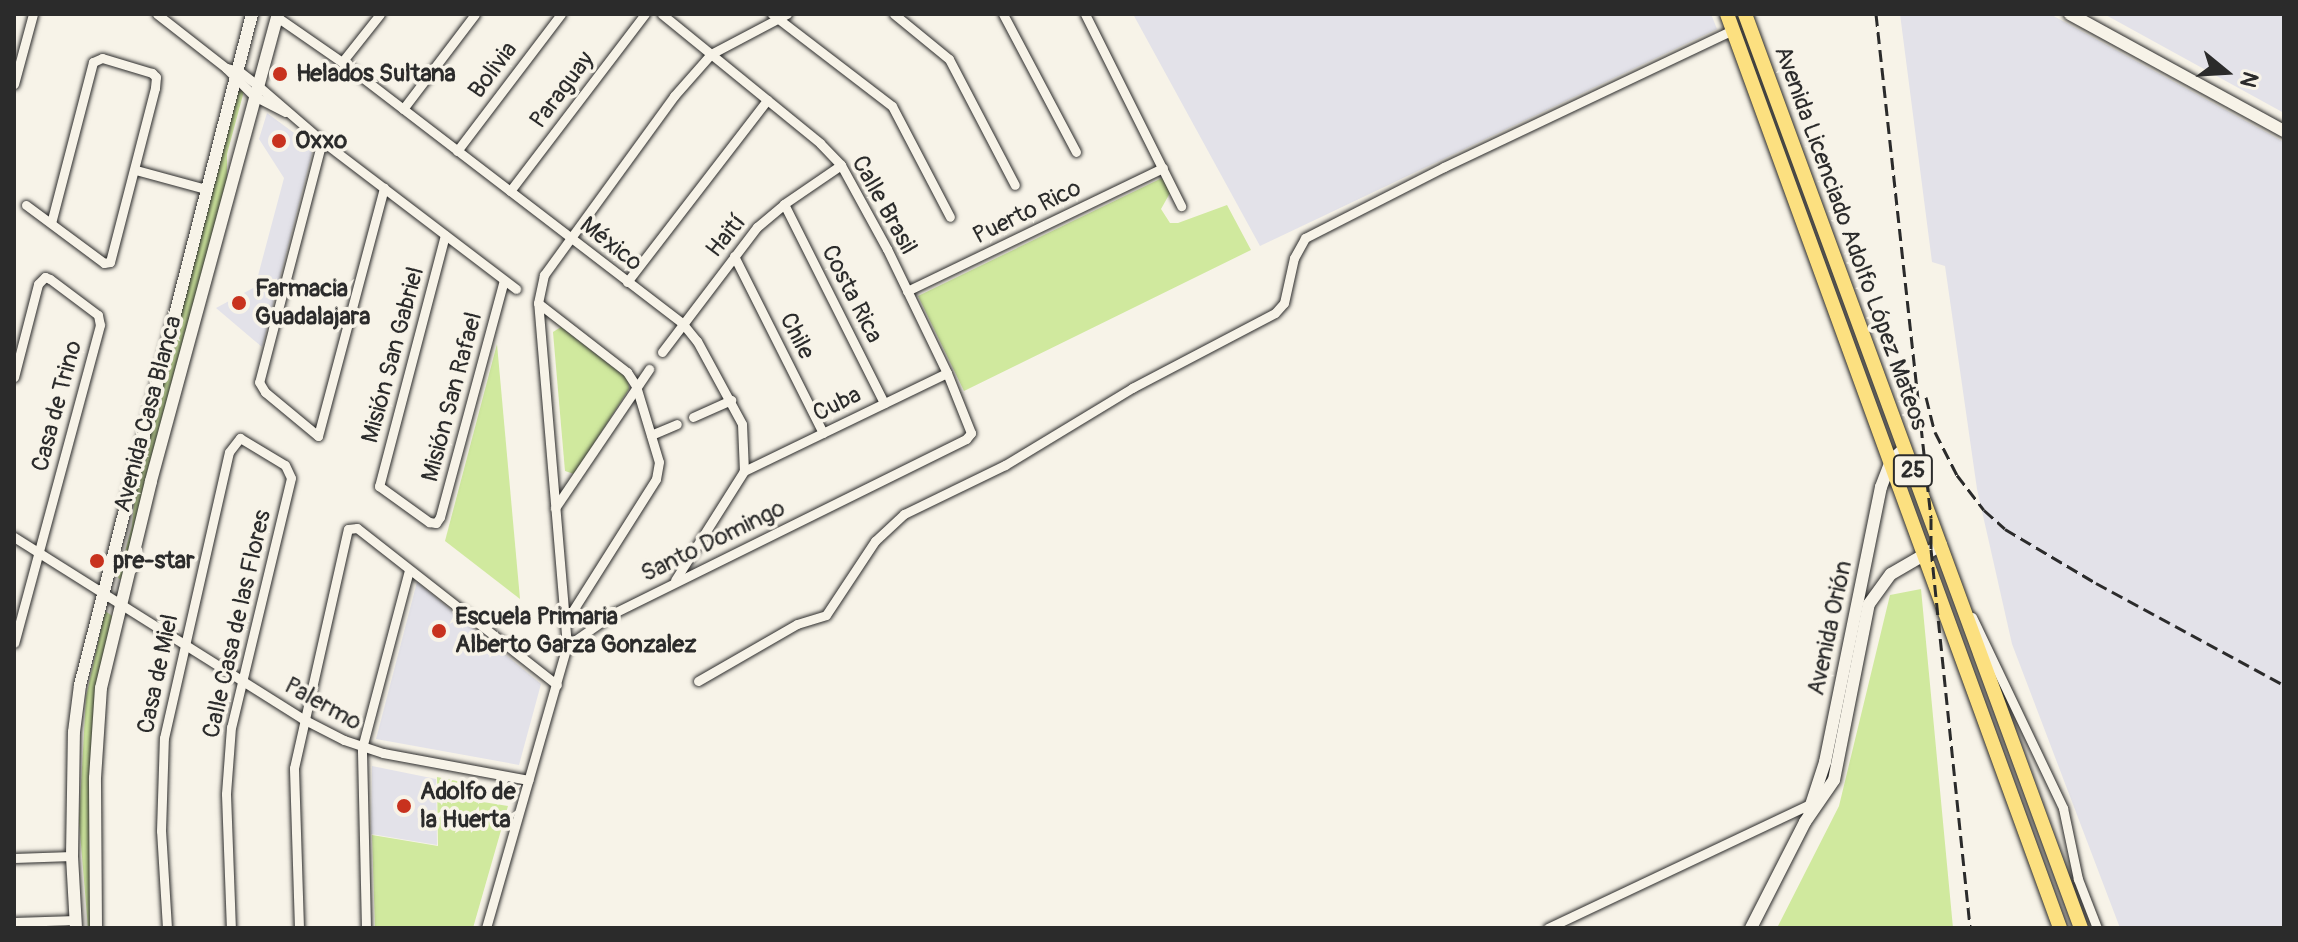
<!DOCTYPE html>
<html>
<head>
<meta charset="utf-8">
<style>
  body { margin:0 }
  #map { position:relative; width:2298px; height:942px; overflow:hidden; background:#f7f3e8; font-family:Pangolin,sans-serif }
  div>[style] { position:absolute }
  .built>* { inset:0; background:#e3e2e9 }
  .green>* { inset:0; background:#d0e99e }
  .roads { filter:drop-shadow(0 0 2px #2b2b2b) drop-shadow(0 0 2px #2b2b2b) }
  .street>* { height:9px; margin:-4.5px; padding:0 4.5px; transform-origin:4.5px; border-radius:4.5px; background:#f7f3e8 }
  .secondary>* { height:12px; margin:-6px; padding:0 6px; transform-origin:6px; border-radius:6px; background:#f7f3e8 }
  .primary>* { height:14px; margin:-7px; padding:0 7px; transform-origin:7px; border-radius:7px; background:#fce080 }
  .rail>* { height:3px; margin-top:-1.5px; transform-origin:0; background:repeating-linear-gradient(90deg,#2b2b2b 0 12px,transparent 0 18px) }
  .dots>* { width:22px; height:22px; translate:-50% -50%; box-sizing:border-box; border:4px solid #f7f3e8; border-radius:50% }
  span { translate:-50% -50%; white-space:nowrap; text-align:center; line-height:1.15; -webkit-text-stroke:7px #f7f3e8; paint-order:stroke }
  .shield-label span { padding:2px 6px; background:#f7f3e8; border:2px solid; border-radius:6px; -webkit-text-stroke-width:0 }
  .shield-label { font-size:22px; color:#2b2b2b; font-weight:700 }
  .street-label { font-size:24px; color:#2b2b2b }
  .poi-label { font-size:24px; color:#2b2b2b; font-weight:700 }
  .left { translate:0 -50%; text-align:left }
  .frame { position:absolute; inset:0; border:16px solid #2b2b2b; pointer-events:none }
  .north { position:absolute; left:2186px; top:32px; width:80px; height:80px; -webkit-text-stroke:6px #f7f3e8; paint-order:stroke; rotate:108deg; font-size:22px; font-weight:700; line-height:32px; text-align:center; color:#2b2b2b }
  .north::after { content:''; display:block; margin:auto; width:28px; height:36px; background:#2b2b2b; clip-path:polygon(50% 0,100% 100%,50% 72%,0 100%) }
</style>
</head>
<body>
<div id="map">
  <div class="built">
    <div style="clip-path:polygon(1133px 14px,1711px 14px,1717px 29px,1260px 246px)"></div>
    <div style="clip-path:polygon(1900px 14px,2050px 14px,2284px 142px,2284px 928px,2120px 928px,2012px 644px,1977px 489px,1945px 266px,1932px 262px)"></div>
    <div style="clip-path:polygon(2104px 14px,2284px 14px,2284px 113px)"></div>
    <div style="clip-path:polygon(267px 113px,309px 144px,312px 153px,262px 347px,216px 308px,255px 287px,284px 178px,259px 139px)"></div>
    <div style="clip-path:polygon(417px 582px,541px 684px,519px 765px,376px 739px)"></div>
    <div style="clip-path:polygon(372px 766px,436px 779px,437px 845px,371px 834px)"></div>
  </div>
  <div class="green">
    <div style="clip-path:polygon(238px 90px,244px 91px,227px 154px,227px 178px,122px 580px,118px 578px,132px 526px,135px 493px)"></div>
    <div style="clip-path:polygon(1162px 178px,1170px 193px,1161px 209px,1170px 223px,1178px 223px,1227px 205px,1251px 250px,964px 391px,918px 296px)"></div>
    <div style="clip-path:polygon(561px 327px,628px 379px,629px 389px,574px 474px,565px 471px,553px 332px)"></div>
    <div style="clip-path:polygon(497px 344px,520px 599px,445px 541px)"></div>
    <div style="clip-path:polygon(1921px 589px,1953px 928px,1777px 928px,1839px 806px,1890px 595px)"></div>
    <div style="clip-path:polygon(105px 611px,114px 617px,97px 689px,93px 928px,88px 928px,79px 821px,86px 697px)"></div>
    <div style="clip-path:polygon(437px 777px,486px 787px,483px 802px,508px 806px,473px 928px,375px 928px,372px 835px,438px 846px)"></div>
  </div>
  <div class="roads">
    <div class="street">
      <div style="left:157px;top:14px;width:88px;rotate:38deg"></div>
      <div style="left:226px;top:68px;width:40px;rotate:45deg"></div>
      <div style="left:254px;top:96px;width:35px;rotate:27deg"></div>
      <div style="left:772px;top:14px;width:151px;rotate:37.5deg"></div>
      <div style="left:892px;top:106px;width:125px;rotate:62.4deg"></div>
      <div style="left:894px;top:14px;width:71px;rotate:39.3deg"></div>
      <div style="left:949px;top:59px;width:142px;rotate:62.4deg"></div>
      <div style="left:1003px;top:14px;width:156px;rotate:62.1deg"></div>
      <div style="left:1085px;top:14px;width:215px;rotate:63.4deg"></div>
      <div style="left:277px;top:17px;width:79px;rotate:34.7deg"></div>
      <div style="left:342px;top:62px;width:430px;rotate:37.5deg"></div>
      <div style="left:683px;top:324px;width:22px;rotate:51deg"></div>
      <div style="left:697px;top:341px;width:94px;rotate:61.5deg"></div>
      <div style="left:742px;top:424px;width:47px;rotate:87.6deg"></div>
      <div style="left:744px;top:471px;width:129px;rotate:122.3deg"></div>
      <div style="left:342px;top:62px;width:61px;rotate:-51.6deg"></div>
      <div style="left:226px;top:68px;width:13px;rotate:13deg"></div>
      <div style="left:239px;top:71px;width:23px;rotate:38deg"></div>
      <div style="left:257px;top:85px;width:86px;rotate:40.7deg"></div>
      <div style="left:322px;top:141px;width:244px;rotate:37.3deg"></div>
      <div style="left:14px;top:84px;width:73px;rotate:-74.8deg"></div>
      <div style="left:403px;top:109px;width:119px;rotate:-52.8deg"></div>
      <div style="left:322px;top:141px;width:249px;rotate:104.6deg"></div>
      <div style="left:259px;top:382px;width:12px;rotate:59deg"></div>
      <div style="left:265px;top:392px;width:69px;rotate:39.7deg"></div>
      <div style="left:318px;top:436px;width:257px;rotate:-75.1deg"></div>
      <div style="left:457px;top:151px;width:172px;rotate:-52.8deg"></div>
      <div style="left:136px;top:170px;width:73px;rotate:15.2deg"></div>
      <div style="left:510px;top:191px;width:223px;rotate:-52.7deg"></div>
      <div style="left:784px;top:204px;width:223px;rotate:63.3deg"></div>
      <div style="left:26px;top:205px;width:97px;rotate:36.6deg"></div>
      <div style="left:104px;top:263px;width:6px;rotate:-9deg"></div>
      <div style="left:110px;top:262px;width:180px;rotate:-75.5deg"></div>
      <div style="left:155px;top:88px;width:11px;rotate:-85deg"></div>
      <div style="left:156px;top:77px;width:6px;rotate:-135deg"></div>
      <div style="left:152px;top:73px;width:52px;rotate:-163.3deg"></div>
      <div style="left:102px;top:58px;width:10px;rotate:156deg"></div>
      <div style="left:93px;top:62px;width:166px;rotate:104.6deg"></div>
      <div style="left:445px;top:235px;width:260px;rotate:104.7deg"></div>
      <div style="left:379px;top:486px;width:62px;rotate:35.8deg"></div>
      <div style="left:429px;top:522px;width:7px;rotate:8deg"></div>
      <div style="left:436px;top:523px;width:7px;rotate:-56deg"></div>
      <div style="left:440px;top:517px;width:245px;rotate:-74.9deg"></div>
      <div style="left:734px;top:256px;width:198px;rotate:63.3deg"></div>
      <div style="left:627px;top:282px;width:230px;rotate:-52.4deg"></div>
      <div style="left:907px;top:291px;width:284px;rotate:-25.7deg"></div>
      <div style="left:538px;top:303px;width:113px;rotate:37.8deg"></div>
      <div style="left:627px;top:372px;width:17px;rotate:57deg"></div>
      <div style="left:636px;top:386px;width:79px;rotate:73.2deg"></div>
      <div style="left:659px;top:462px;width:17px;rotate:100deg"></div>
      <div style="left:656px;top:479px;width:170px;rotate:122.3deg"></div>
      <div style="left:662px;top:352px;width:157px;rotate:-52.8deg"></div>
      <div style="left:757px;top:227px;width:35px;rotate:-40deg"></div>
      <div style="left:784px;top:204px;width:69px;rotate:-34.4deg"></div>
      <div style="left:14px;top:377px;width:96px;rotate:-75.5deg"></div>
      <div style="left:38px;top:284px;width:10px;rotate:-45deg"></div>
      <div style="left:45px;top:277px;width:5px;rotate:22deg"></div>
      <div style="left:50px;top:279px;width:60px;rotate:36.9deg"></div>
      <div style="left:98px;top:315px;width:10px;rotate:79deg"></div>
      <div style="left:100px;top:325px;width:329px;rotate:105.1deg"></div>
      <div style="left:693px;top:417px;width:42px;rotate:-24.1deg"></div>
      <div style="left:651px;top:435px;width:28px;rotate:-23deg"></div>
      <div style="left:744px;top:471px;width:225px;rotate:-25.8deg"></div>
      <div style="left:555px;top:508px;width:168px;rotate:-55.9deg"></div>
      <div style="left:14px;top:537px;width:342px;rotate:32.2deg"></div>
      <div style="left:303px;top:719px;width:46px;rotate:27.1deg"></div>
      <div style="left:344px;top:740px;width:41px;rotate:18.4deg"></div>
      <div style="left:383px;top:753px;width:148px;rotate:10.5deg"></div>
      <div style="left:1972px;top:617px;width:212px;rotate:64.5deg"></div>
      <div style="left:2063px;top:808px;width:73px;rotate:78.1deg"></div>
      <div style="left:2078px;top:879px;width:53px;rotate:68.8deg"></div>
      <div style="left:567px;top:646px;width:344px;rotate:-94.8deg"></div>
      <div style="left:538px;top:303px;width:29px;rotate:-78deg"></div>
      <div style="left:544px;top:275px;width:221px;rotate:-54deg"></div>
      <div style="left:674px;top:96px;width:56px;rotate:-48.6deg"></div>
      <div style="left:711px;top:54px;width:86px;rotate:-27.8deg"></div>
      <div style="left:698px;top:681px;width:114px;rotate:-29.9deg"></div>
      <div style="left:797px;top:624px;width:30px;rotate:-17deg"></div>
      <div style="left:826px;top:615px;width:89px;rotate:-56.5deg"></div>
      <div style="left:875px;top:541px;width:40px;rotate:-43deg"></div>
      <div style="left:904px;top:514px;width:112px;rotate:-25.9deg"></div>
      <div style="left:1005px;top:465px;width:149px;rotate:-31.2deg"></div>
      <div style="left:1132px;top:388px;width:161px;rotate:-27.7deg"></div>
      <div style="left:1275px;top:313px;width:13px;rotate:-48deg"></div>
      <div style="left:1284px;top:303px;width:46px;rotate:-77.5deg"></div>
      <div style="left:1294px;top:258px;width:23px;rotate:-61deg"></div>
      <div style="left:1305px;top:238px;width:156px;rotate:-27.1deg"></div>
      <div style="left:1444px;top:167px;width:320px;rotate:-25.4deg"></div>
      <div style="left:14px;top:858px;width:58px;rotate:-2deg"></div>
      <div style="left:14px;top:922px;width:62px;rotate:-1.8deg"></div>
      <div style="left:167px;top:928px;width:97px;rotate:-93.5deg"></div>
      <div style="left:161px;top:831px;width:93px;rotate:-88.2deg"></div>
      <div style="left:164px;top:738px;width:293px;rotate:-77.2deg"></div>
      <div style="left:229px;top:452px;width:18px;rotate:-52deg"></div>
      <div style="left:240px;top:438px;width:52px;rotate:31deg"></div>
      <div style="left:285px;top:465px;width:14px;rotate:65deg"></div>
      <div style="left:291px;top:478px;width:256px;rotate:103.5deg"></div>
      <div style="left:231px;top:727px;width:67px;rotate:94.3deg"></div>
      <div style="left:226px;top:794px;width:134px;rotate:87.9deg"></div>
      <div style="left:299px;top:928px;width:160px;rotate:-91.8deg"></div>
      <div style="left:294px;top:768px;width:245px;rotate:-77.3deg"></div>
      <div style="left:348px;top:529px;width:9px;rotate:-6deg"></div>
      <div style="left:357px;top:528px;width:254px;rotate:38.1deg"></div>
      <div style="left:366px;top:928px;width:180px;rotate:-91.3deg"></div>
      <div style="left:362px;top:748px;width:184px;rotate:-75.2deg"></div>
      <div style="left:486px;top:928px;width:293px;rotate:-74deg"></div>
      <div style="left:567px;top:646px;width:57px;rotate:-35.1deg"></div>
      <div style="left:614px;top:613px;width:393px;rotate:-26.3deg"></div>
      <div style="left:966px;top:439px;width:8px;rotate:-50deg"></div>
      <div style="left:971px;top:433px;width:65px;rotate:-111.8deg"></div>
      <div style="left:947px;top:373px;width:138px;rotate:-115.8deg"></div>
      <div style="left:887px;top:249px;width:96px;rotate:-118.7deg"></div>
      <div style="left:841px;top:165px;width:30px;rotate:-134deg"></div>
      <div style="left:820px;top:143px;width:204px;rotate:-140.8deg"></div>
      <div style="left:1548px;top:928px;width:294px;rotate:-25.3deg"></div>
    </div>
    <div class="secondary">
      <div style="left:2070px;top:14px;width:244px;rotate:28.7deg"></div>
      <div style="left:1809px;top:811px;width:52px;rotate:-71.9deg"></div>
      <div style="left:1825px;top:762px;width:281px;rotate:-78.5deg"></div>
      <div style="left:1881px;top:487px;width:28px;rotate:-69deg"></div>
      <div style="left:1891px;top:461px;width:19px;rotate:-43deg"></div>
      <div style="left:76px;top:928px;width:72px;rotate:-93.2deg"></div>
      <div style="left:72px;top:856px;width:124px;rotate:-89.1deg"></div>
      <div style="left:74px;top:732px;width:47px;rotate:-82.7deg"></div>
      <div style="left:80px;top:685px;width:693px;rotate:-75.62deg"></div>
      <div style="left:96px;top:928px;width:150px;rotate:-90.4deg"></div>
      <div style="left:95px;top:778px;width:90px;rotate:-86.2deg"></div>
      <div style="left:101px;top:688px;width:213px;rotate:-76.4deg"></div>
      <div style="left:151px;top:481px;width:484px;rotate:-74.8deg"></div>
      <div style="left:1751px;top:928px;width:119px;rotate:-63deg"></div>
      <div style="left:1805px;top:822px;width:51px;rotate:-55.4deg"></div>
      <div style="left:1834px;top:780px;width:179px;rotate:-78.8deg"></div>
      <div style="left:1869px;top:604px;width:37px;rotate:-54deg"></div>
      <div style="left:1891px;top:574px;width:58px;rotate:-30.1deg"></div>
    </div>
    <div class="primary">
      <div style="left:1727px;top:14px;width:973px;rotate:69.98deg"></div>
      <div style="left:1745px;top:14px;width:974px;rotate:69.82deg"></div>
    </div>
  </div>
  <div class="rail">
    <div style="left:1876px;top:14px;width:507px;rotate:83.77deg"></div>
    <div style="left:1931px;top:518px;width:31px;rotate:90deg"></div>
    <div style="left:1931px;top:549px;width:381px;rotate:84.1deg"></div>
    <div style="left:1926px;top:397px;width:36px;rotate:76deg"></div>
    <div style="left:1935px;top:432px;width:48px;rotate:62.9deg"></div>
    <div style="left:1957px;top:475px;width:44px;rotate:52.4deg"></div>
    <div style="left:1984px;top:510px;width:28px;rotate:42deg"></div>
    <div style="left:2005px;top:529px;width:106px;rotate:30.7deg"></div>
    <div style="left:2096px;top:583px;width:214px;rotate:28.5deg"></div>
  </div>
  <div class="dots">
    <div style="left:280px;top:74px;background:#c8321e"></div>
    <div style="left:279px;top:141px;background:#c8321e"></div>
    <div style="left:239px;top:303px;background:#c8321e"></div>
    <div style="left:97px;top:561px;background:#c8321e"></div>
    <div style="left:439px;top:631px;background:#c8321e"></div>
    <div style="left:404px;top:806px;background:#c8321e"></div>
  </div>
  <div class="shield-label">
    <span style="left:1913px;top:471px">25</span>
  </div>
  <div class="street-label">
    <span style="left:493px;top:70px;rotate:-53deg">Bolivia</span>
    <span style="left:562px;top:90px;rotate:-53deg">Paraguay</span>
    <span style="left:884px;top:205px;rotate:61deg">Calle Brasil</span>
    <span style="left:1027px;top:212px;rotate:-26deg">Puerto Rico</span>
    <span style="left:726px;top:236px;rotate:-51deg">Haití</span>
    <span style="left:1851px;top:238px;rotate:70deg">Avenida Licenciado Adolfo López Mateos</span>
    <span style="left:611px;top:244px;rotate:38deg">México</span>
    <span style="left:852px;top:294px;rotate:63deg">Costa Rica</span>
    <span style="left:797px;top:336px;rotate:63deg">Chile</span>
    <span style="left:393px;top:355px;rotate:-75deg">Misión San Gabriel</span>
    <span style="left:452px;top:397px;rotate:-75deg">Misión San Rafael</span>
    <span style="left:837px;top:404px;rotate:-26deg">Cuba</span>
    <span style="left:57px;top:406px;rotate:-75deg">Casa de Trino</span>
    <span style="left:148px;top:414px;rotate:-75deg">Avenida Casa Blanca</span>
    <span style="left:713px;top:541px;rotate:-26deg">Santo Domingo</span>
    <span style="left:237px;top:624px;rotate:-77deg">Calle Casa de las Flores</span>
    <span style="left:1830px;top:628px;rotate:-78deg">Avenida Orión</span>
    <span style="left:158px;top:674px;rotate:-78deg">Casa de Miel</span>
    <span style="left:323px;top:704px;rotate:29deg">Palermo</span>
  </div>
  <div class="poi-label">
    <span class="left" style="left:296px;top:74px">Helados Sultana</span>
    <span class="left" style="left:295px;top:141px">Oxxo</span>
    <span class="left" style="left:255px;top:303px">Farmacia<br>Guadalajara</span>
    <span class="left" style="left:113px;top:561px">pre-star</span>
    <span class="left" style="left:455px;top:631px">Escuela Primaria<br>Alberto Garza Gonzalez</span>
    <span class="left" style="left:420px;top:806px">Adolfo de<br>la Huerta</span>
  </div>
  <div class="frame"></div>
  <div class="north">N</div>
</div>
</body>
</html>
